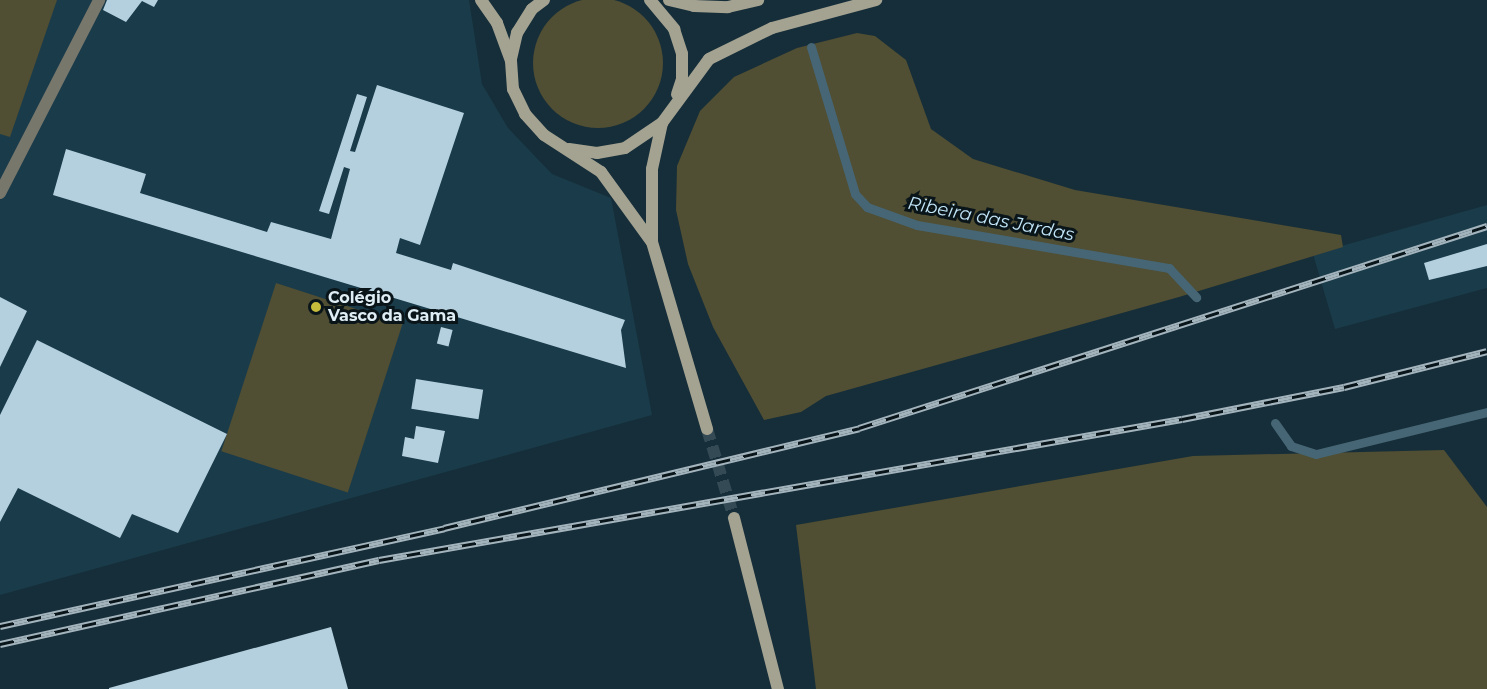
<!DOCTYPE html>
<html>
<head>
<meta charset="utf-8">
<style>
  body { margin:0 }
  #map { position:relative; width:1487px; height:689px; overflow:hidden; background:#162e39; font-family:Montserrat,sans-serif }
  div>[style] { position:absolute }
  .built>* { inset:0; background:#1a3b4a }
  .green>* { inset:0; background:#504e33; transform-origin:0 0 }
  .round { border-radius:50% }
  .stream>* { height:9px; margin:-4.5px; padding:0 4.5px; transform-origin:4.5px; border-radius:4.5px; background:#466675 }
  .building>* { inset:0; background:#b4d0df; transform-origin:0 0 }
  .secondary-tunnel>* { height:12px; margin-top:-6px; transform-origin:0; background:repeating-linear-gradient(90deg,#344b55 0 12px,transparent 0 18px) }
  .lane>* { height:12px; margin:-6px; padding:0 6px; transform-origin:6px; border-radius:6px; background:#78776c }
  .secondary>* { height:12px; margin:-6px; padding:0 6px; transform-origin:6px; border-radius:6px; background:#a4a291 }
  .rail>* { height:7px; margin-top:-3.5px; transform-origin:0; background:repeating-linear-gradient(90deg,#0a151a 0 14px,#a4b4bd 0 28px); box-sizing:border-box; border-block:2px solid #a4b4bd }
  .dots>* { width:16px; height:16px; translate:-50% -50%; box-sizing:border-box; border:3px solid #0a151a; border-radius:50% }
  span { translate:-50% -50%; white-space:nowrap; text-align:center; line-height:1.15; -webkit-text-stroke:6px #0a151a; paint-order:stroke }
  .poi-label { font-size:16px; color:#dfedf5; font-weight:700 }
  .left { translate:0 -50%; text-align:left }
  .water-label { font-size:18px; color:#c2e6f8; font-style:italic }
</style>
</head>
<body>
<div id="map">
  <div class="built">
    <div style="clip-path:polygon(0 0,469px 0,482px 84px,508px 128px,552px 174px,611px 198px,652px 415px,0 595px)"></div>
    <div style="clip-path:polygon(1487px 205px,1487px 288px,1335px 329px,1313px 254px)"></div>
  </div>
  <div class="green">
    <div class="round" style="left:533px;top:-2px;width:130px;height:130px"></div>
    <div style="clip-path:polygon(0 0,57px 0,10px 137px,0 134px)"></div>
    <div style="clip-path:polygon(857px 33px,875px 36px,906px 60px,931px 129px,973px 159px,1075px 190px,1341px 235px,1343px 247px,1179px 297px,826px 396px,801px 412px,764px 420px,713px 327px,688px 264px,676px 210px,677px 166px,700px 111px,734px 77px,797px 48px)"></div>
    <div style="left:276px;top:283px;width:133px;height:177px;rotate:18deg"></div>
    <div style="clip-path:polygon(1444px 450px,1487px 507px,1487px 689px,816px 689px,796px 525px,1193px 456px)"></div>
  </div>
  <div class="stream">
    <div style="left:811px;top:47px;width:153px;rotate:73.3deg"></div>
    <div style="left:855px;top:194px;width:18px;rotate:47deg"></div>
    <div style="left:867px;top:207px;width:53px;rotate:19.8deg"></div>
    <div style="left:917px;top:225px;width:256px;rotate:9.7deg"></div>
    <div style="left:1169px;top:268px;width:40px;rotate:47deg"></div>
    <div style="left:1275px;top:423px;width:28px;rotate:55deg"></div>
    <div style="left:1291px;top:446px;width:26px;rotate:18deg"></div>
    <div style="left:1316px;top:454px;width:176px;rotate:-13.8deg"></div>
  </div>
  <div class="building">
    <div style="clip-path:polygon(107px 0,158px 0,154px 7px,142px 1px,126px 22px,103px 10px)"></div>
    <div style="clip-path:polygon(377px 85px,464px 113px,420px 245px,400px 238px,396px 253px,451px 270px,453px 263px,625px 320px,621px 330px,626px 368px,53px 195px,66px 149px,146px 174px,140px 193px,267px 232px,271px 222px,331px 239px,350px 169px,344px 167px,329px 214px,319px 211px,357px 94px,367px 97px,350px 151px,355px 152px)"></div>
    <div style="clip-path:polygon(1487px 244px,1487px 266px,1429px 280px,1424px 263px)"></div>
    <div style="clip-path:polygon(0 297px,27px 311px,0 367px)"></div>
    <div style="left:441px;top:327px;width:12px;height:17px;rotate:14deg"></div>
    <div style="clip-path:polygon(37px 340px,227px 434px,178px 533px,132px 514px,120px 538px,18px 488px,0 522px,0 415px)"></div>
    <div style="left:416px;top:379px;width:68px;height:30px;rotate:9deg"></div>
    <div style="clip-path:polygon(416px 426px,445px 431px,438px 463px,402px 456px,405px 437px,414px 439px)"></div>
    <div style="clip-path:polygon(331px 627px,348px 689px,109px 689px,109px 688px)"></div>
  </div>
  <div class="secondary-tunnel">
    <div style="left:707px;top:429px;width:93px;rotate:73.1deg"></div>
  </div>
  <div class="lane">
    <div style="left:0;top:193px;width:217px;rotate:-62.8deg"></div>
  </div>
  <div class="secondary">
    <div style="left:481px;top:0;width:28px;rotate:55deg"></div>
    <div style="left:497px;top:23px;width:40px;rotate:69.8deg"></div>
    <div style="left:511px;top:61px;width:28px;rotate:86deg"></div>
    <div style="left:513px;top:89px;width:28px;rotate:64deg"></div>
    <div style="left:525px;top:114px;width:28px;rotate:48deg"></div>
    <div style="left:544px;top:135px;width:68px;rotate:33deg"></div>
    <div style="left:601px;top:172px;width:85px;rotate:54.1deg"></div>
    <div style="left:650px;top:0;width:38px;rotate:50deg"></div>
    <div style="left:674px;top:29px;width:26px;rotate:72deg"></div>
    <div style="left:682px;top:54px;width:25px;rotate:90deg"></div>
    <div style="left:682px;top:79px;width:16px;rotate:108deg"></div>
    <div style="left:669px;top:0;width:26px;rotate:13deg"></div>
    <div style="left:694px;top:6px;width:34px;rotate:2deg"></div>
    <div style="left:728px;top:7px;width:31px;rotate:-13deg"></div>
    <div style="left:511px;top:59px;width:27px;rotate:-77deg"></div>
    <div style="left:517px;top:33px;width:28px;rotate:-58deg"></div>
    <div style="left:532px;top:9px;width:15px;rotate:-37deg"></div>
    <div style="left:662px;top:123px;width:47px;rotate:102.3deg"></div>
    <div style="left:652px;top:169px;width:73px;rotate:90deg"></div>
    <div style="left:652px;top:242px;width:195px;rotate:73.6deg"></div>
    <div style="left:569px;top:149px;width:28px;rotate:8deg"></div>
    <div style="left:597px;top:153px;width:28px;rotate:-10deg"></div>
    <div style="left:625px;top:148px;width:45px;rotate:-34deg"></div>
    <div style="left:662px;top:123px;width:79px;rotate:-53.7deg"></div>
    <div style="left:709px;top:59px;width:70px;rotate:-26.2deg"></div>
    <div style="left:772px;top:28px;width:108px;rotate:-15.1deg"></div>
    <div style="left:734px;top:518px;width:177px;rotate:75.6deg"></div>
  </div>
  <div class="rail">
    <div style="left:0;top:626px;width:455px;rotate:-12.4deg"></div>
    <div style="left:444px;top:528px;width:427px;rotate:-13.5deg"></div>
    <div style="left:859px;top:428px;width:660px;rotate:-17.83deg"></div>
    <div style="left:0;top:644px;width:388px;rotate:-12.5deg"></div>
    <div style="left:379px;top:560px;width:815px;rotate:-9.96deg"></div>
    <div style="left:1182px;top:419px;width:165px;rotate:-11.2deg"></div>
    <div style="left:1344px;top:387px;width:147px;rotate:-14.1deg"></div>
  </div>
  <div class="dots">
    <div style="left:316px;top:307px;background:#c7bb3c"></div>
  </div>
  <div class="poi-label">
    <span class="left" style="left:328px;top:307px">Colégio<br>Vasco da Gama</span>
  </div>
  <div class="water-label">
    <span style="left:991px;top:219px;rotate:11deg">Ribeira das Jardas</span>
  </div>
</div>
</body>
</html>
